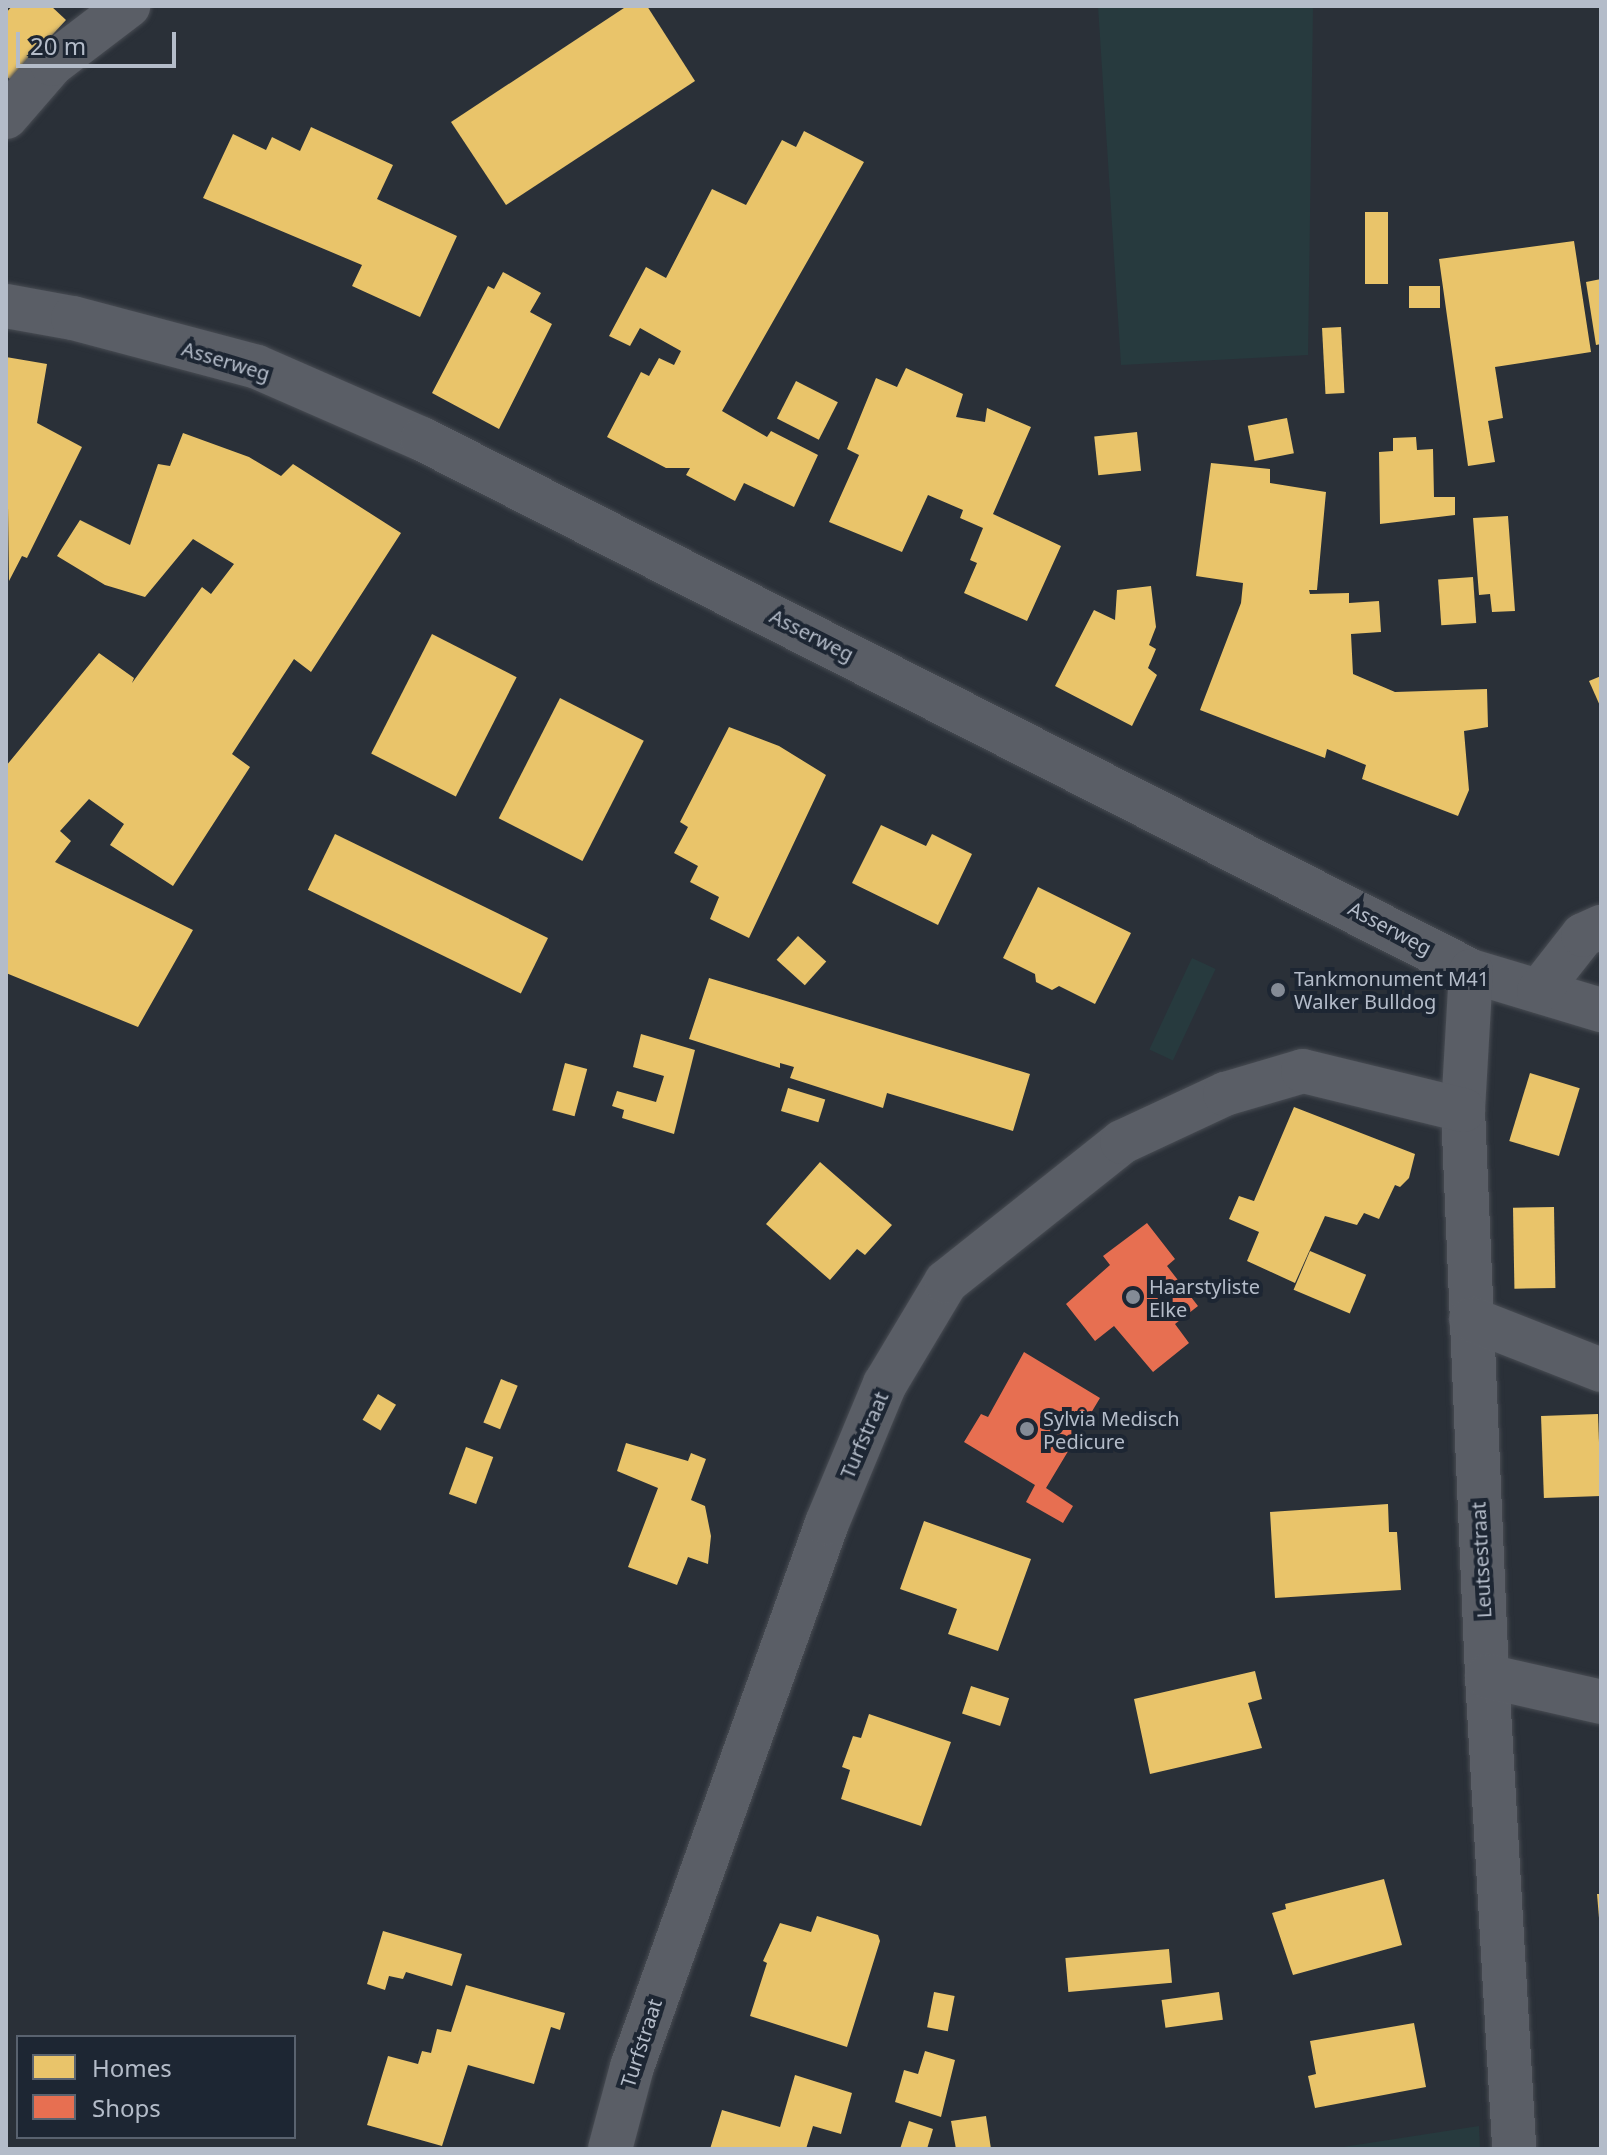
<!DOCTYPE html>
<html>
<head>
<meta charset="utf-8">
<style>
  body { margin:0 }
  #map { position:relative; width:1607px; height:2155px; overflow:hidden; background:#2a3038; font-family:"Noto Sans",sans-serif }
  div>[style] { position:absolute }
  .green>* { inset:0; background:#273a3e; transform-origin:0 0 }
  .homes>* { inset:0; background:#e9c46a; transform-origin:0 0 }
  .shops>* { inset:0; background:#e76f51 }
  .roads { filter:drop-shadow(0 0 2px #484c53) drop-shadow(0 0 2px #484c53) }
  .street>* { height:44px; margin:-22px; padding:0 22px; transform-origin:22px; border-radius:22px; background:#5a5e66 }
  .dots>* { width:22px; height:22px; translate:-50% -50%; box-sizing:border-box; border:4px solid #1d2633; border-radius:50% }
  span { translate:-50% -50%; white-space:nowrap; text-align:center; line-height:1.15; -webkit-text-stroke:8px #1d2633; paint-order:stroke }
  .street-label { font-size:20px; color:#b4bcc9 }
  .poi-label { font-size:20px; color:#b4bcc9 }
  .left { translate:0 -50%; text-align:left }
  .frame { position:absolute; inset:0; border:8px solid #b4bcc9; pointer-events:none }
  .legend { position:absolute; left:16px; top:2035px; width:280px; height:104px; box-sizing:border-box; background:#1d2633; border:2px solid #59626f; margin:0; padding:10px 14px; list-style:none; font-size:24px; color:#b4bcc9 }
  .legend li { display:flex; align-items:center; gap:16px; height:40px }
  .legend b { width:40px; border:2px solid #59626f }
  .scale { position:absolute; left:16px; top:32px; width:160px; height:36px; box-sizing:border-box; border:4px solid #b4bcc9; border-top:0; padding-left:10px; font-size:24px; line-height:28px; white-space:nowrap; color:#b4bcc9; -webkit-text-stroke:6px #1d2633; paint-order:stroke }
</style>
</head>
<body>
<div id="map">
  <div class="green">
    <div style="clip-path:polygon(1098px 6px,1313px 6px,1308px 355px,1121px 365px)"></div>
    <div style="left:1192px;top:958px;width:26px;height:101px;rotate:25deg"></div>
    <div style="clip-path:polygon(1479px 2126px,1480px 2149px,1330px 2149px)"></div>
  </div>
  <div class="homes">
    <div style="clip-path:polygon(12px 6px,51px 6px,66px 20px,11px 80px,6px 76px,6px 13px)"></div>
    <div style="clip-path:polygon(627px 6px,647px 6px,695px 81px,506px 205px,451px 122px)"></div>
    <div style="clip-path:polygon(311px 127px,393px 165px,377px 199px,457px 236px,420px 317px,352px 286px,362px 265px,203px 198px,233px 134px,266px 150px,272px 137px,300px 151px)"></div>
    <div style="clip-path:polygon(804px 131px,864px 162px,722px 411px,767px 437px,771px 431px,818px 455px,794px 507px,744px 483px,735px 501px,686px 475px,690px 468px,666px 468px,607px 437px,641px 372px,649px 376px,659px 358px,674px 365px,681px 351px,640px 328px,630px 346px,609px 336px,646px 267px,666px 278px,712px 189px,746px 205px,782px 140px,796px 147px)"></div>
    <div style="left:1365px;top:212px;width:23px;height:72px"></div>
    <div style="clip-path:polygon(1574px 241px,1591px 352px,1495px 367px,1503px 418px,1488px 421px,1495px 462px,1468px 466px,1439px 259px)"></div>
    <div style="clip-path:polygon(503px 272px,541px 293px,530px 312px,552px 324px,499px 429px,432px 393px,488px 286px,494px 289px)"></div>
    <div style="clip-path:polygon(1601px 279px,1601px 344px,1596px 345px,1586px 282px)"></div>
    <div style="left:1440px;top:286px;width:22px;height:31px;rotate:90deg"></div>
    <div style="left:1341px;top:327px;width:66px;height:19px;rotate:87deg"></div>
    <div style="clip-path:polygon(6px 357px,47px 364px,37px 423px,82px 447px,27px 558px,22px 556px,9px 581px)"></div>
    <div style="clip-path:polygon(906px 368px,963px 394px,956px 417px,985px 422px,987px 408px,1031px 427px,993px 514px,1061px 546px,1027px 621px,964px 593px,977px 563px,970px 560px,983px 528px,960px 518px,963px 510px,928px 495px,902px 552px,829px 522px,859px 455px,847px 449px,876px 378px,897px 387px)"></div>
    <div style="left:796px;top:381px;width:47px;height:42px;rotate:27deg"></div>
    <div style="left:1287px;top:418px;width:36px;height:40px;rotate:79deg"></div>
    <div style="left:1137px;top:432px;width:39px;height:43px;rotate:84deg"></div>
    <div style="clip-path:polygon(183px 433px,249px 457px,281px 476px,293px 464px,401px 533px,311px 672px,294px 659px,232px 754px,250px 767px,173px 886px,110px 845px,124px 824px,89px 799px,60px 831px,71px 841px,55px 862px,193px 930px,138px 1027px,6px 973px,6px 766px,99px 653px,134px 678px,132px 683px,202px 587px,211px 594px,234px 564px,193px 539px,145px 597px,105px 585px,57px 556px,80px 520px,130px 545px,158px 464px,170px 466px)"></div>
    <div style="clip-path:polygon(1416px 437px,1417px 450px,1433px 449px,1434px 497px,1455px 497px,1455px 515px,1380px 524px,1379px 452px,1393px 451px,1393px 438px)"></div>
    <div style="clip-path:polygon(1211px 463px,1270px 469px,1270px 483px,1326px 492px,1317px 590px,1309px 590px,1310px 594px,1349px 593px,1349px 603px,1379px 601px,1381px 632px,1351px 634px,1353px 674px,1395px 692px,1487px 689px,1488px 727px,1464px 731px,1469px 790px,1458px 816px,1362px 779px,1366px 765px,1327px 749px,1325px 758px,1200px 710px,1241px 603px,1243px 583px,1196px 576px)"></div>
    <div style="clip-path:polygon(1508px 516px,1515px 611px,1492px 612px,1490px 594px,1479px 595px,1473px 518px)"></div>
    <div style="left:1473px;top:577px;width:46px;height:35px;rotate:86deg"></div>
    <div style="clip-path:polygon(1151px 586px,1156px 627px,1149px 645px,1156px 649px,1148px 668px,1157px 675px,1132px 726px,1055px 686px,1094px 610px,1115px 620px,1117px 590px)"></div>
    <div style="left:432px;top:634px;width:95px;height:134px;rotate:27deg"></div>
    <div style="clip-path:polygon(1601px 676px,1601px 708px,1589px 681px)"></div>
    <div style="left:560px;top:698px;width:94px;height:135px;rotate:27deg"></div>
    <div style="clip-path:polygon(729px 727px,779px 746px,826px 775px,749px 938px,710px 919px,719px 897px,690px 882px,698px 866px,674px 853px,688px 827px,680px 822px)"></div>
    <div style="clip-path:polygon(881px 825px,926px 846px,932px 834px,972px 854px,938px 925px,852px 883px)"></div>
    <div style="left:335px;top:834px;width:237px;height:62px;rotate:26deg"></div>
    <div style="clip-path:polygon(1038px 887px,1131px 933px,1095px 1004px,1059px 986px,1052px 990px,1036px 982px,1035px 974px,1003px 958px)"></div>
    <div style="left:798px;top:936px;width:38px;height:32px;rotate:42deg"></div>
    <div style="clip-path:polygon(709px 978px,1030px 1074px,1013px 1131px,887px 1093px,883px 1108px,790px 1078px,794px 1067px,780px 1063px,780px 1068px,689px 1039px)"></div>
    <div style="clip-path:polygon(641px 1034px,695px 1050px,674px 1134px,622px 1118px,624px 1110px,612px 1106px,617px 1091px,656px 1102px,664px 1076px,633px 1067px)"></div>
    <div style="left:565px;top:1063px;width:23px;height:49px;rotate:15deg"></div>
    <div style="left:1530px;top:1073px;width:52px;height:71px;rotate:17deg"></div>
    <div style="left:788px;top:1088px;width:39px;height:24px;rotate:17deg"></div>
    <div style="clip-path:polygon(1294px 1107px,1415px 1154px,1409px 1178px,1400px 1187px,1395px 1185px,1379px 1219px,1364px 1213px,1357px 1225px,1325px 1216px,1295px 1283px,1247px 1261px,1259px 1232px,1229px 1219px,1239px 1196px,1254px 1201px)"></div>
    <div style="clip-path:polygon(820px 1162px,892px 1225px,865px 1255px,857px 1249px,830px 1280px,766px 1224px)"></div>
    <div style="left:1554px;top:1207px;width:81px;height:41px;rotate:89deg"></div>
    <div style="left:1310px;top:1251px;width:61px;height:42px;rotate:23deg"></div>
    <div style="left:501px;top:1379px;width:18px;height:47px;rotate:22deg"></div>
    <div style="left:378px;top:1394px;width:21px;height:30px;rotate:31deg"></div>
    <div style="left:1598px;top:1414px;width:82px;height:57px;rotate:88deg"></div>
    <div style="clip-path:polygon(626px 1443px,688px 1461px,691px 1453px,706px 1459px,691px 1500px,705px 1506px,711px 1536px,708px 1564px,688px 1557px,677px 1585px,628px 1567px,658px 1488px,617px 1471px)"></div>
    <div style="left:466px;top:1447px;width:29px;height:50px;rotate:20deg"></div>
    <div style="clip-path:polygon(1388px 1504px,1389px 1532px,1397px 1532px,1401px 1590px,1275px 1598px,1270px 1512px)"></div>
    <div style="clip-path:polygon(924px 1521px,1031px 1559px,998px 1651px,948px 1634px,957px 1609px,900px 1589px)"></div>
    <div style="clip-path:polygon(1255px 1671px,1262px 1699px,1248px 1703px,1262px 1748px,1150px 1774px,1134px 1699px)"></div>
    <div style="left:971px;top:1686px;width:40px;height:29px;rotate:18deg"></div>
    <div style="clip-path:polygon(869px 1714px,951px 1742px,921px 1826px,841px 1799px,850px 1770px,842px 1767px,853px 1736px,861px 1738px)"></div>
    <div style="clip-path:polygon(1384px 1879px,1402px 1945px,1293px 1975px,1272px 1913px,1286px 1909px,1285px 1904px)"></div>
    <div style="clip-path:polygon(1597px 1894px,1601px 1894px,1601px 1918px,1599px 1918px)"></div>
    <div style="clip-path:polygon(817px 1916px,878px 1935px,880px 1941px,847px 2047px,750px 2016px,767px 1963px,763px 1961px,780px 1923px,811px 1932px)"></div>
    <div style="clip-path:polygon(383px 1931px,462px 1954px,452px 1986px,406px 1972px,403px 1979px,389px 1976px,385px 1990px,367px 1984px)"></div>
    <div style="left:1169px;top:1949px;width:34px;height:104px;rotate:85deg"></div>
    <div style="clip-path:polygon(466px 1985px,565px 2013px,560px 2030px,551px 2027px,534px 2084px,468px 2065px,442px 2146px,367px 2125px,388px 2056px,418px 2064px,422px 2051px,431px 2053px,437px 2029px,451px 2032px)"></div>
    <div style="left:934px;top:1992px;width:21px;height:36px;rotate:11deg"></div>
    <div style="left:1219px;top:1992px;width:28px;height:58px;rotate:82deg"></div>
    <div style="clip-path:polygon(1414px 2023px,1426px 2087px,1315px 2108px,1308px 2076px,1316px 2074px,1310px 2041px)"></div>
    <div style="clip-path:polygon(925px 2051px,955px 2060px,941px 2117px,895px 2102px,904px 2070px,918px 2074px)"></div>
    <div style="clip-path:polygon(795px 2075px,852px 2093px,841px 2134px,813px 2126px,806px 2149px,710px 2149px,722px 2110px,780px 2127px)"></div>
    <div style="clip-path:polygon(986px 2116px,991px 2149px,956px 2149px,951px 2121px)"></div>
    <div style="clip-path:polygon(909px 2121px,933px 2129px,927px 2149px,900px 2149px)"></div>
  </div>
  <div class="shops">
    <div style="clip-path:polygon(1147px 1223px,1175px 1259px,1167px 1266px,1198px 1306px,1175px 1324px,1189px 1343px,1153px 1372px,1114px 1326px,1095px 1341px,1066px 1304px,1110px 1265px,1103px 1256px)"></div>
    <div style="clip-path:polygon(1024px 1352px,1100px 1398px,1046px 1488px,1073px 1506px,1063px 1523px,1026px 1502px,1035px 1485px,964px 1442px,981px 1414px,988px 1417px)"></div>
  </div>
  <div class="roads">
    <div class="street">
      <div style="left:6px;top:117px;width:70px;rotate:-49deg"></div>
      <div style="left:52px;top:64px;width:96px;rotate:-37.3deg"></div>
      <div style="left:6px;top:306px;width:68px;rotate:10.2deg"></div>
      <div style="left:73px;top:318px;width:190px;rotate:14.9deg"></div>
      <div style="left:257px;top:367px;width:180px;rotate:23.6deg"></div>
      <div style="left:422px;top:439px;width:1176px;rotate:26.89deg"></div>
      <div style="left:1471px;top:971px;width:136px;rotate:16.7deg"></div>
      <div style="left:1471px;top:971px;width:139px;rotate:93.3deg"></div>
      <div style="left:1463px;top:1110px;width:567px;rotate:87.57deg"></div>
      <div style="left:1487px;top:1676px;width:474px;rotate:86.7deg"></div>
      <div style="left:1539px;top:991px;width:71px;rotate:-51.8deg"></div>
      <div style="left:1583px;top:935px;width:20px;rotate:-24deg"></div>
      <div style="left:1471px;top:1319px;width:140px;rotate:21.4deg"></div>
      <div style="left:1487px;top:1676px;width:117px;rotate:12.8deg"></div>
      <div style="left:610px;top:2149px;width:85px;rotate:-75deg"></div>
      <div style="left:632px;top:2067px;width:578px;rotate:-70.28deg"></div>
      <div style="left:827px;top:1523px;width:151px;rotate:-67.4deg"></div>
      <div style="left:885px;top:1384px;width:119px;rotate:-59.1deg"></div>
      <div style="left:946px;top:1282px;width:225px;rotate:-38.5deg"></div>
      <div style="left:1122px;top:1142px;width:114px;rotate:-25deg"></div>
      <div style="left:1225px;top:1094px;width:81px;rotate:-16.4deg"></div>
      <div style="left:1303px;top:1071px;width:165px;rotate:13.7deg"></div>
    </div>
  </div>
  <div class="dots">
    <div style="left:1278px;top:990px;background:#848b96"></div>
    <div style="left:1133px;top:1297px;background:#848b96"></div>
    <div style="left:1027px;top:1429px;background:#848b96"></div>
  </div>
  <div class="street-label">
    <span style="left:226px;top:361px;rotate:17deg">Asserweg</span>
    <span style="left:812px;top:635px;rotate:27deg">Asserweg</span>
    <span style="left:1390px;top:928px;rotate:28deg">Asserweg</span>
    <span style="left:864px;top:1435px;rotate:-67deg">Turfstraat</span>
    <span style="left:1481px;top:1560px;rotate:-93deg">Leutsestraat</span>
    <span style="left:641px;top:2043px;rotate:-72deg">Turfstraat</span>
  </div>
  <div class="poi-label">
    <span class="left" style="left:1294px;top:990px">Tankmonument M41<br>Walker Bulldog</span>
    <span class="left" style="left:1149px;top:1298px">Haarstyliste<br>Elke</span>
    <span class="left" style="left:1043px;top:1430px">Sylvia Medisch<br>Pedicure</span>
  </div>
  <div class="frame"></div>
  <ul class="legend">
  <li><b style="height:22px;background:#e9c46a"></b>Homes</li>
  <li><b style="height:22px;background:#e76f51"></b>Shops</li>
  </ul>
  <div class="scale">20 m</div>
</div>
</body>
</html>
